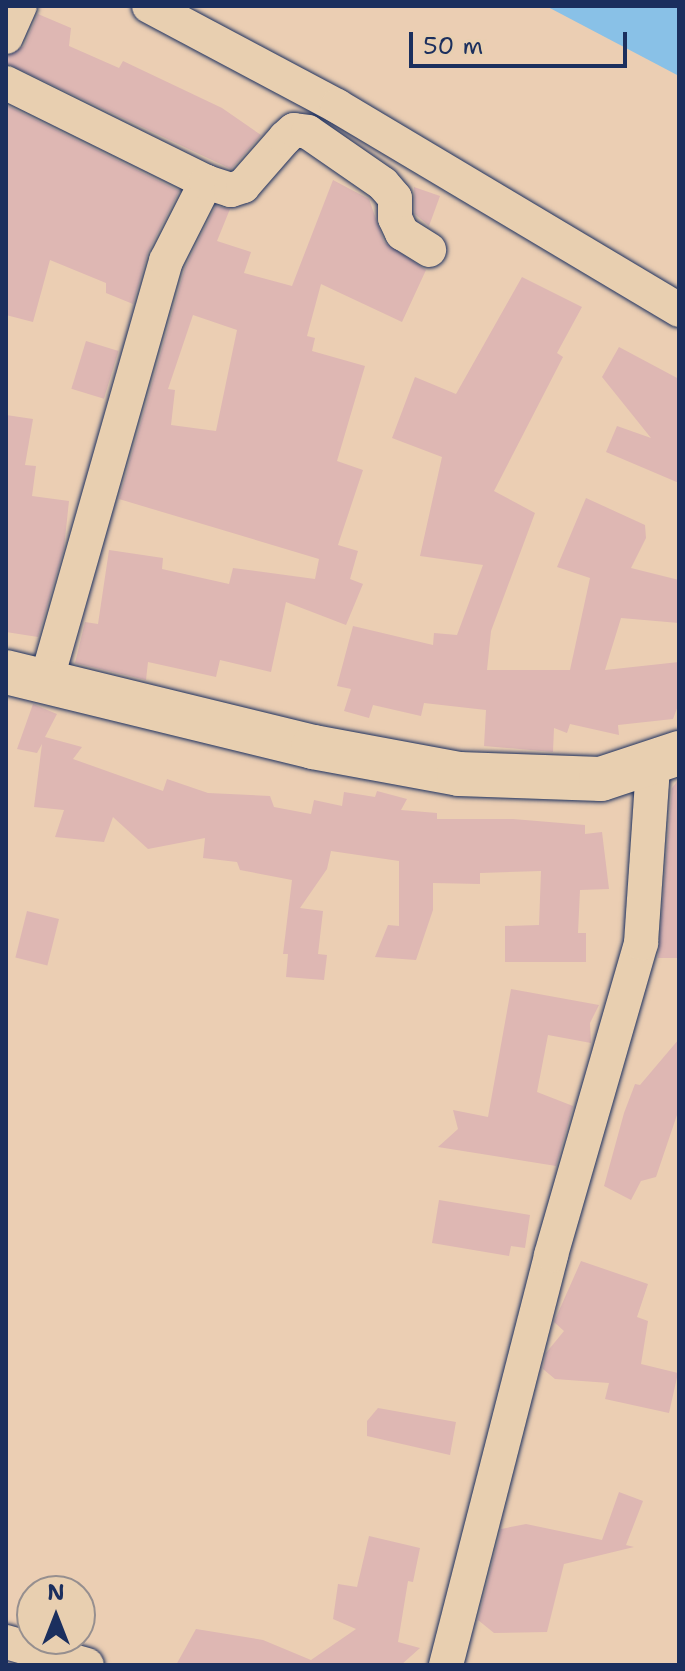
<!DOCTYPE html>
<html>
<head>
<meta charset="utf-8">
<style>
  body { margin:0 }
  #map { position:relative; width:685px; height:1671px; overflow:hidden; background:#ebceb3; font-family:"Shantell Sans",sans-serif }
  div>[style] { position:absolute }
  .water>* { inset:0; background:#89c1e7 }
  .building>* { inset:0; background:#deb7b3; transform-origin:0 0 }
  .roads { filter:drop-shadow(0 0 2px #1b2f5e) drop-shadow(0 0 2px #1b2f5e) }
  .street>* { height:34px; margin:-17px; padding:0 17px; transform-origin:17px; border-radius:17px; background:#e8cfb0 }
  .secondary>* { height:44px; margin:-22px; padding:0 22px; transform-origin:22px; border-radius:22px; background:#e8cfb0 }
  span { translate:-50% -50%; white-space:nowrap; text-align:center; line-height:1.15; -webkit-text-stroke:6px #e8cfb0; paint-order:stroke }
  .frame { position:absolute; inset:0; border:8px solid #1b2f5e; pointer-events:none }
  .north { position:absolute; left:16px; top:1575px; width:80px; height:80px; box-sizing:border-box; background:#e8cfb0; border:2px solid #968f8f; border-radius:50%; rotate:0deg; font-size:22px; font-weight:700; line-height:32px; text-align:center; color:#1b2f5e }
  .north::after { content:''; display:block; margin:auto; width:28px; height:36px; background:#1b2f5e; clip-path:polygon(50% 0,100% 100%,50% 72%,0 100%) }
  .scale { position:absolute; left:409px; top:32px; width:218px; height:36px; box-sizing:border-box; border:4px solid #1b2f5e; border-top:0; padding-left:10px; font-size:24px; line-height:28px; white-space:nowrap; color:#1b2f5e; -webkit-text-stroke:6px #e8cfb0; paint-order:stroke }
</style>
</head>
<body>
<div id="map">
  <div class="water">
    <div style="clip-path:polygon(546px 6px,679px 6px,679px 76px)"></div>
  </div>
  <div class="building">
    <div style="clip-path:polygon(38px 14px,71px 28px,69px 46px,119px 68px,123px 61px,222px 108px,261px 135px,231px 169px,6px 63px,6px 57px,24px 46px)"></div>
    <div style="clip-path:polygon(6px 105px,179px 191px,148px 252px,133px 304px,106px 293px,106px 283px,50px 260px,33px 322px,6px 315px)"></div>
    <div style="clip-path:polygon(evenodd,333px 180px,369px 199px,384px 242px,426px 270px,402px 322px,321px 284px,307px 336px,315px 338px,312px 351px,365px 366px,337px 461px,363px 470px,338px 545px,358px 551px,350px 579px,363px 584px,346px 625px,286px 602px,271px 672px,220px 660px,216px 677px,148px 662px,146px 680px,75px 663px,85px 622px,98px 624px,109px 550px,163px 558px,162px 569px,229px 584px,233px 568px,315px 579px,319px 559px,119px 499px,185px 268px,216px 206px,230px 209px,217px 241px,251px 252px,244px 273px,292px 286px,333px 180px,193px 315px,237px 330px,216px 431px,171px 425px,175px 390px,168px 389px,193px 315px)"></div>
    <div style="clip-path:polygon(414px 187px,440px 196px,429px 226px,415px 214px)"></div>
    <div style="clip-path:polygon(522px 277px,582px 307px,557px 353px,563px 357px,494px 491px,535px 513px,491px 631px,487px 670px,570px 670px,590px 578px,557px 567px,586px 498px,645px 525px,646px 538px,631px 568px,679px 580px,679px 623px,621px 618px,605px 670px,679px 662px,679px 703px,673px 719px,618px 725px,619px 735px,570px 724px,567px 733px,554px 728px,553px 752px,484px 746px,486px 710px,424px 703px,421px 716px,373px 705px,369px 718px,344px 711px,351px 689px,337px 686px,353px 626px,433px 645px,434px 633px,457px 635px,483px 565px,420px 556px,442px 457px,392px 438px,415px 377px,456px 394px)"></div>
    <div style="left:86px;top:341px;width:34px;height:50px;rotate:17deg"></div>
    <div style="clip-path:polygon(619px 347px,679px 379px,679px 483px,606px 452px,617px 426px,651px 438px,602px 377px)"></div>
    <div style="clip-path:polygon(6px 415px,33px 419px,25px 465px,36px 466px,32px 496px,69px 501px,64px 548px,38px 637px,6px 632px)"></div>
    <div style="clip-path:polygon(33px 704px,57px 714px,45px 737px,82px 747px,73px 759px,163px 791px,167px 779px,208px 793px,270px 796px,274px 807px,311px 814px,314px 800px,342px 806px,344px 792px,375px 797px,377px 791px,407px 799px,401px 810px,437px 813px,437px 819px,513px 819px,585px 825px,585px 834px,602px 832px,609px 889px,580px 890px,578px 933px,586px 933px,586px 962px,505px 962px,505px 926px,539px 925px,541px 871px,480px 873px,480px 884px,433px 883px,433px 910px,416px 960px,375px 957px,388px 925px,399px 926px,399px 861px,331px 851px,327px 869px,300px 908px,323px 911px,318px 954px,327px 955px,324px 980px,286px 977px,288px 954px,283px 954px,292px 880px,240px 870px,237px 862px,203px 858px,205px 838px,148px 849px,113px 817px,104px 842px,55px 837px,64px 810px,34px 807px,42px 744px,37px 753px,17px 749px)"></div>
    <div style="clip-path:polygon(679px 779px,679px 958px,658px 958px,672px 788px)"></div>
    <div style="left:27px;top:911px;width:33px;height:48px;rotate:14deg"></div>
    <div style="clip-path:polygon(511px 989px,599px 1005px,590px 1023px,591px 1043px,548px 1035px,537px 1092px,573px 1106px,556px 1166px,438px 1147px,458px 1129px,453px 1110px,488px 1117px)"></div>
    <div style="clip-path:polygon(679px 1039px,679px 1109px,656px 1177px,641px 1181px,631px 1200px,604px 1186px,624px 1113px,635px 1084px,640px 1085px)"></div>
    <div style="clip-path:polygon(439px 1200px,530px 1215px,525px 1248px,511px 1246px,509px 1256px,432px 1243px)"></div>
    <div style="clip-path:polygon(581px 1261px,648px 1284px,637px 1317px,648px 1321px,641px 1364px,678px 1373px,669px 1413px,605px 1399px,609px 1383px,555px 1379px,543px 1369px,546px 1353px,564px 1331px,554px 1322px)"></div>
    <div style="clip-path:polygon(378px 1408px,456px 1422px,450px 1455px,367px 1436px,367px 1421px)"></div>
    <div style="clip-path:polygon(619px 1492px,643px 1501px,626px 1545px,634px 1547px,564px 1564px,547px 1632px,494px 1633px,478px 1620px,501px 1529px,526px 1524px,602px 1540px)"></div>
    <div style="clip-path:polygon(369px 1536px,420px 1548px,413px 1582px,408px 1581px,398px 1642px,420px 1648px,401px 1665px,176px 1665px,196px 1629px,263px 1640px,311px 1660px,356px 1629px,333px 1619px,338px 1584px,357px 1587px)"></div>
  </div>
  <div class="roads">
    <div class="street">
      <div style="left:149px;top:6px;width:213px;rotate:28deg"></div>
      <div style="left:337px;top:106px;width:398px;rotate:30.8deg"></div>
      <div style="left:6px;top:37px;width:34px;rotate:-66deg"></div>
      <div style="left:6px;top:83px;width:223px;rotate:26.3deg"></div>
      <div style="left:46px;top:682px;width:438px;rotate:-74.1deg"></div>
      <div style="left:166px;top:261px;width:89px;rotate:-63.1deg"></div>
      <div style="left:206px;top:182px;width:26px;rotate:18deg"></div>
      <div style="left:231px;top:190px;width:13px;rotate:-18deg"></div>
      <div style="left:243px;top:186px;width:64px;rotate:-48.8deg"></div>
      <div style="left:285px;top:138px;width:12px;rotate:-42deg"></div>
      <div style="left:294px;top:130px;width:14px;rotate:8deg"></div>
      <div style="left:308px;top:132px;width:91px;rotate:34.7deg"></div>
      <div style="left:383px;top:184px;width:18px;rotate:49deg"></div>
      <div style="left:395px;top:198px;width:20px;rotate:90deg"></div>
      <div style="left:395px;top:218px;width:17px;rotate:65deg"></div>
      <div style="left:402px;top:233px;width:32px;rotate:32deg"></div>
      <div style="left:6px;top:1642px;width:84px;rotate:15.9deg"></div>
      <div style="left:446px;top:1665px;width:423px;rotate:-75.6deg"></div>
      <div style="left:551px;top:1255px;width:325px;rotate:-73.9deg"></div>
      <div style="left:641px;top:943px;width:177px;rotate:-86.1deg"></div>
    </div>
    <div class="secondary">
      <div style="left:6px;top:672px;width:316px;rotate:13.7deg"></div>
      <div style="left:313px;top:747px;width:148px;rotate:10.5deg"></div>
      <div style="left:459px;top:774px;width:142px;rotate:2deg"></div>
      <div style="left:601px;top:779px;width:82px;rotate:-18.4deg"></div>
    </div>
  </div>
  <div class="frame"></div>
  <div class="north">N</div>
  <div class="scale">50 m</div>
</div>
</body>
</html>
